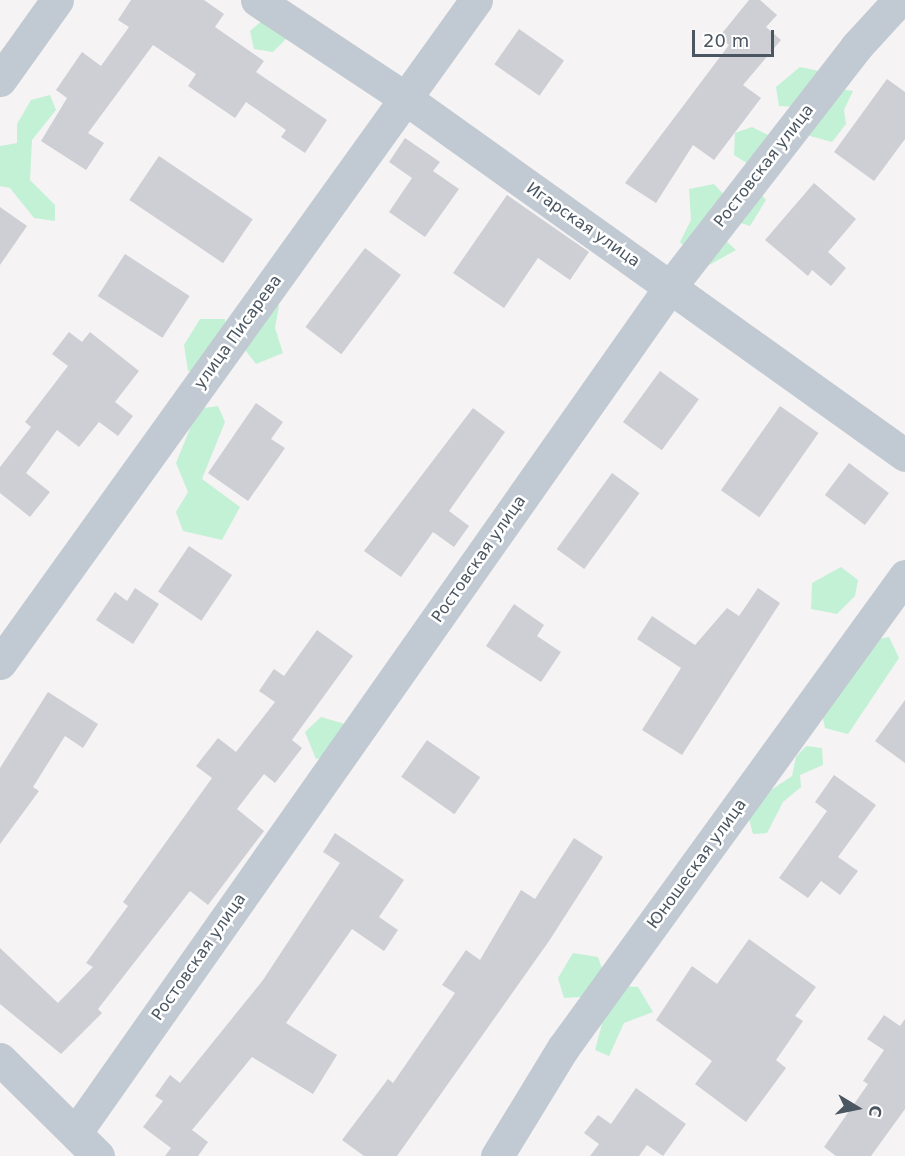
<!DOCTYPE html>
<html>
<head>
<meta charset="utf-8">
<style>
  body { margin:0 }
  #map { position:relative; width:905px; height:1156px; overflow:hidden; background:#f5f3f3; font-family:"DejaVu Sans",sans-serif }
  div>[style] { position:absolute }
  .green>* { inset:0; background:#c3f1d5 }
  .building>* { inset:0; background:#cdcfd5; transform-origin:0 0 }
  .minor>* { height:33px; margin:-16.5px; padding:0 16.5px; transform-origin:16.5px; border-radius:16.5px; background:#c1cad2 }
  span { translate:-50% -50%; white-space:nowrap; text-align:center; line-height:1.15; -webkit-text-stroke:5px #fff; paint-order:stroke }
  .street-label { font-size:16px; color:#4a5661 }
  .north { position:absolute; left:827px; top:1078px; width:60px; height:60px; -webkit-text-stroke:4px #fff; paint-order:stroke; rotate:100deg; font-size:16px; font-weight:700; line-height:24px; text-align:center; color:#4a5661 }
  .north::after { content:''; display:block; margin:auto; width:21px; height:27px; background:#4a5661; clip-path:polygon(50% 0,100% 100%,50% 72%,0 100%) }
  .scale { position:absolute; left:692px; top:30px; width:82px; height:27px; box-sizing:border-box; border:3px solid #4a5661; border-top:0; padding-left:8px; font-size:18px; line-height:21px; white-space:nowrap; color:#4a5661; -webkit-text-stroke:4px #fff; paint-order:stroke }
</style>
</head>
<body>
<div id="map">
  <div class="green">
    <div style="clip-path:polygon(264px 19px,287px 38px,273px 52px,254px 49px,250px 31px)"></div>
    <div style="clip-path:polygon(800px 67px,819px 71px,799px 107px,779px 106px,776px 87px)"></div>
    <div style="clip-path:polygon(839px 89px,853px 91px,844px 110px,846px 124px,832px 142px,810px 136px,808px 121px)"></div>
    <div style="clip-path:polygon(50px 95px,56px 110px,32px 140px,30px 180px,55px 205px,55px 221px,34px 218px,10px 188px,0 186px,0 146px,17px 143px,17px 124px,31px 100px)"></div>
    <div style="clip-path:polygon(752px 127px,768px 135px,750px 165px,734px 155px,735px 133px)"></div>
    <div style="clip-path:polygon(714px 184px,725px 196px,755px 187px,766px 200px,750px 226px,718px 215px,711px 227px,736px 250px,704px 268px,680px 242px,691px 220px,689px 189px)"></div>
    <div style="clip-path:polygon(271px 295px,279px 306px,275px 328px,283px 353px,256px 364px,242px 346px)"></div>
    <div style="clip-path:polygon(200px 319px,225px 319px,226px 334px,207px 368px,188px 371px,184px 345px)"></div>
    <div style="clip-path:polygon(218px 406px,225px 422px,202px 479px,240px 507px,222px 540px,183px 531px,176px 512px,188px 492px,176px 463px,198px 409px)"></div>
    <div style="clip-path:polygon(841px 567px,858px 580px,855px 596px,837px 614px,811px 609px,812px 583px)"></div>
    <div style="clip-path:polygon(889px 637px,899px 658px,848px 734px,825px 728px,821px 710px,868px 641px)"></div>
    <div style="clip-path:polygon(321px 717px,345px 724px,348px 751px,316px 759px,305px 732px)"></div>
    <div style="clip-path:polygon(806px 746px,822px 748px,823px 765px,800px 775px,801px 787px,783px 802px,767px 833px,753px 834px,748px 815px,759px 798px,792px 776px,796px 757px)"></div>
    <div style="clip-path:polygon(573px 953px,598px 957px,604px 974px,595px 996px,564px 998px,558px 978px)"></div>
    <div style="clip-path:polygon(623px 986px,638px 987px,653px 1012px,624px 1023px,609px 1056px,595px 1050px,606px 1009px)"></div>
  </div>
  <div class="building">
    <div style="clip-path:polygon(131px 0,204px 0,224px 14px,215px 27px,264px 61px,256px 72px,327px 120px,305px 153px,281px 137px,286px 130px,246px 102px,235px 118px,188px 86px,196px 74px,153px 45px,88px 133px,104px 143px,86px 170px,41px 141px,67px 98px,56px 90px,82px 52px,101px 66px,129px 27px,118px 20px)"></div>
    <div style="clip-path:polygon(749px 0,760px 0,777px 15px,766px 27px,781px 40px,743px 85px,761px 98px,714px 160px,693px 145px,656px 203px,625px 183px,729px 45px,719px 37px)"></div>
    <div style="left:519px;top:29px;width:55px;height:43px;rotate:35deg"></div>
    <div style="clip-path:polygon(887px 79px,905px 92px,905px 139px,874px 181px,834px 152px)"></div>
    <div style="clip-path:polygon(405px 138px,440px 162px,433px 171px,459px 189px,425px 237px,389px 212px,412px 178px,389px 162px)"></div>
    <div style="left:159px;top:156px;width:113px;height:53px;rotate:34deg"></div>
    <div style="clip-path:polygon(814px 183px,856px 219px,828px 252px,846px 268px,831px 286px,812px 270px,808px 276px,765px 240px)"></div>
    <div style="clip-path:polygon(507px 195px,589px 252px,570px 280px,538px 258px,504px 308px,453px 273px)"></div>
    <div style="clip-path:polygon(0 207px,27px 226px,0 265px)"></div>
    <div style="left:365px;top:248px;width:45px;height:99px;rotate:37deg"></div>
    <div style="left:125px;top:254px;width:77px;height:50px;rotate:33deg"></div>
    <div style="clip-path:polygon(69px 332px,82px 342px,90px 332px,139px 371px,115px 402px,133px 416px,118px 436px,99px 422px,79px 447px,57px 430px,26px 473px,50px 492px,30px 517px,0 493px,0 467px,31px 427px,25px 422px,68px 366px,52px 354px)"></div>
    <div style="left:660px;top:371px;width:48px;height:63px;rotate:36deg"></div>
    <div style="clip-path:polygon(256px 403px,283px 422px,271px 439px,285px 448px,248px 501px,208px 473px)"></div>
    <div style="left:780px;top:406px;width:47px;height:103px;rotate:35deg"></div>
    <div style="clip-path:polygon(473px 408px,505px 432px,449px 511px,469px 526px,454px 547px,433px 532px,401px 577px,364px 551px)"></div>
    <div style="left:849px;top:463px;width:50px;height:40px;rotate:37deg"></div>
    <div style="left:612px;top:473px;width:34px;height:94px;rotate:36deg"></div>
    <div style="left:189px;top:546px;width:52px;height:55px;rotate:34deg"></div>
    <div style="clip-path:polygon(135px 588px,159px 604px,133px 644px,96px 620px,115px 592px,127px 601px)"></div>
    <div style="clip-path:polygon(758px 588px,780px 603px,682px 755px,642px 730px,681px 668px,637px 639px,652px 616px,695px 645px,727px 608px,739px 616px)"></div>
    <div style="clip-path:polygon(514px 604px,544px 625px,537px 636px,561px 652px,541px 682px,486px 646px)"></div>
    <div style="clip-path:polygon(317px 630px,353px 656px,292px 740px,302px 748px,275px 783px,264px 774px,237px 809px,264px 831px,208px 905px,190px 891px,98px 1009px,102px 1013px,61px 1054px,0 1004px,0 948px,58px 1003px,93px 967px,86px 963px,128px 906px,123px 902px,212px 778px,196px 766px,218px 738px,236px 752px,275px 702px,259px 691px,274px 669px,284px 676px)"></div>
    <div style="clip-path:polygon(48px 692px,98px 724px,83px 748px,65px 736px,33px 787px,39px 791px,0 844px,0 768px)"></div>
    <div style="clip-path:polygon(905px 700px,905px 763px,875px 741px)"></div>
    <div style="left:427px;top:740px;width:65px;height:45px;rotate:35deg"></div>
    <div style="clip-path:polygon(834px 775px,876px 805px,838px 857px,858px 871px,840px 895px,821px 881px,808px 898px,779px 878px,827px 811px,815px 802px)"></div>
    <div style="clip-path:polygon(335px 833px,404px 880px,379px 917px,398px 930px,384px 951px,352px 929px,286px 1023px,337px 1055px,313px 1094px,252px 1057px,192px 1130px,208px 1142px,198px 1156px,165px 1156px,171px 1148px,143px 1127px,163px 1101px,155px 1096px,170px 1075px,180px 1083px,263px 980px,340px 863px,323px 852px)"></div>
    <div style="clip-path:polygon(574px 838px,603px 857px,549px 941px,397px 1156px,364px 1156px,342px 1140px,388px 1079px,393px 1083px,455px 993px,442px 985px,466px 950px,480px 960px,521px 890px,535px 899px)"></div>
    <div style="clip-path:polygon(749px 939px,816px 987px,795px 1016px,803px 1021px,776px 1060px,786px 1068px,746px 1122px,695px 1084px,712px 1061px,656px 1020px,692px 966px,717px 984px)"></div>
    <div style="clip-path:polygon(884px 1015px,900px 1026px,905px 1019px,905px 1109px,871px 1156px,836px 1156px,824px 1147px,868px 1084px,863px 1081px,884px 1050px,867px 1039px)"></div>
    <div style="clip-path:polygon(636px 1088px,686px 1124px,663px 1156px,647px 1145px,639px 1156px,590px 1156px,599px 1144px,584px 1133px,598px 1115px,611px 1124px)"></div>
  </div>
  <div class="minor">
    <div style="left:257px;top:0;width:178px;rotate:33.5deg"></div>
    <div style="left:405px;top:98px;width:614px;rotate:35.53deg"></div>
    <div style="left:0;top:80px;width:98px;rotate:-54.5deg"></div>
    <div style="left:0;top:663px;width:816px;rotate:-54.32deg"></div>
    <div style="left:0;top:1059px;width:138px;rotate:44.7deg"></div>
    <div style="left:76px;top:1132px;width:1033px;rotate:-54.89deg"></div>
    <div style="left:670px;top:287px;width:304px;rotate:-52.2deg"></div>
    <div style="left:856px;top:47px;width:64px;rotate:-47.5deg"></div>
    <div style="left:497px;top:1156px;width:127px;rotate:-58.6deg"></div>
    <div style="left:563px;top:1048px;width:583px;rotate:-54.07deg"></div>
  </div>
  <div class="street-label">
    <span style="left:764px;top:166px;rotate:-52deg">Ростовская улица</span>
    <span style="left:583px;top:225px;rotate:35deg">Игарская улица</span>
    <span style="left:238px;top:332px;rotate:-54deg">улица Писарева</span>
    <span style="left:479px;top:559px;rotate:-55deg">Ростовская улица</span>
    <span style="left:697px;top:864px;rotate:-54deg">Юношеская улица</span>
    <span style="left:199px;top:957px;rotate:-55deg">Ростовская улица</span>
  </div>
  <div class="north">С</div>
  <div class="scale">20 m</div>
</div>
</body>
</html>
